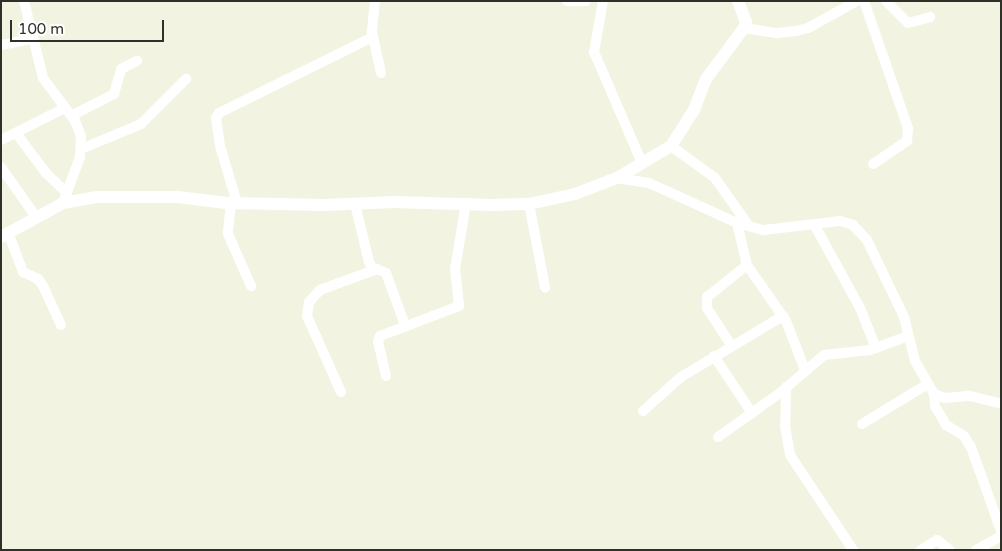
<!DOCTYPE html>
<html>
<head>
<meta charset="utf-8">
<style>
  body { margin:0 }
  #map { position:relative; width:1002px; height:551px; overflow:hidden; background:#f2f4e1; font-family:"Varela Round",sans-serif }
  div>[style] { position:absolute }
  .minor>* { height:10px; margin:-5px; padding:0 5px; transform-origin:5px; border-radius:5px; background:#fff }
  .tertiary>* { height:12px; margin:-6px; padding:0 6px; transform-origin:6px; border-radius:6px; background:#fff }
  span { translate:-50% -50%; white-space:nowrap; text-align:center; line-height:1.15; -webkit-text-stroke:4px #fff; paint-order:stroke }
  .frame { position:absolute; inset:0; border:2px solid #2f3029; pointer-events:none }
  .scale { position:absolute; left:10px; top:20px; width:154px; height:22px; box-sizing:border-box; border:2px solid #2f3029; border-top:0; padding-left:6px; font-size:15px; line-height:18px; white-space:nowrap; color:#2f3029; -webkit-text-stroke:4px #fff; paint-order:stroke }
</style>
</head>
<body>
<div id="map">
  <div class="minor">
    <div style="left:24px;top:1px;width:79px;rotate:76.1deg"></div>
    <div style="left:43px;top:78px;width:54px;rotate:53.3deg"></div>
    <div style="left:75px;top:121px;width:16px;rotate:68deg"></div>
    <div style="left:81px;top:136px;width:21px;rotate:93deg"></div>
    <div style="left:80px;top:157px;width:49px;rotate:110.3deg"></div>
    <div style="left:375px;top:1px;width:31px;rotate:96deg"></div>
    <div style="left:372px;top:32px;width:42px;rotate:77.6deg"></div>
    <div style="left:567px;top:1px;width:19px"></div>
    <div style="left:603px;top:1px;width:52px;rotate:100deg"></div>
    <div style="left:594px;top:52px;width:121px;rotate:66.6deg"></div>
    <div style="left:864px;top:1px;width:134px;rotate:70.9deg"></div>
    <div style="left:908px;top:128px;width:13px;rotate:94deg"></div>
    <div style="left:907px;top:141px;width:41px;rotate:145.9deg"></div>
    <div style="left:886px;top:1px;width:31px;rotate:45deg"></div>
    <div style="left:908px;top:23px;width:23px;rotate:-15deg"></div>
    <div style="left:744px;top:28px;width:33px;rotate:9deg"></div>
    <div style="left:777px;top:33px;width:19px;rotate:-6deg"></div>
    <div style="left:796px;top:31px;width:12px;rotate:-14deg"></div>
    <div style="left:808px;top:28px;width:56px;rotate:-28.9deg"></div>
    <div style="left:1px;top:45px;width:31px;rotate:-11deg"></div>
    <div style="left:71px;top:116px;width:48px;rotate:-27.1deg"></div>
    <div style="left:114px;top:94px;width:26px;rotate:-74deg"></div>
    <div style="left:121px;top:69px;width:18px;rotate:-27deg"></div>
    <div style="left:16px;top:133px;width:50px;rotate:53.1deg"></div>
    <div style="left:46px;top:173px;width:29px;rotate:44deg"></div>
    <div style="left:1px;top:140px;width:72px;rotate:-26.6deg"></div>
    <div style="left:671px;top:146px;width:54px;rotate:36deg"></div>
    <div style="left:715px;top:178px;width:59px;rotate:54.7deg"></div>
    <div style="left:81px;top:149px;width:65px;rotate:-22.6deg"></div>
    <div style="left:141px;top:124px;width:64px;rotate:-45deg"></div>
    <div style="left:1px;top:167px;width:61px;rotate:55deg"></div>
    <div style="left:617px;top:178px;width:32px;rotate:9deg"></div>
    <div style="left:649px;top:183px;width:97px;rotate:24.4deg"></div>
    <div style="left:737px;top:223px;width:28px;rotate:15deg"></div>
    <div style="left:764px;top:230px;width:77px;rotate:-6.8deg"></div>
    <div style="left:840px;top:221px;width:14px;rotate:17deg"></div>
    <div style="left:853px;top:225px;width:21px;rotate:47deg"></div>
    <div style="left:867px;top:240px;width:85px;rotate:64.3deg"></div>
    <div style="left:904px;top:317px;width:45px;rotate:76deg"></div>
    <div style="left:915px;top:361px;width:38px;rotate:60deg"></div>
    <div style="left:934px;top:394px;width:12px;rotate:20deg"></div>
    <div style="left:945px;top:398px;width:25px;rotate:-5deg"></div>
    <div style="left:970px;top:396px;width:32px;rotate:14deg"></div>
    <div style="left:231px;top:203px;width:31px;rotate:96deg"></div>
    <div style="left:228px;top:234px;width:57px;rotate:66.1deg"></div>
    <div style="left:237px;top:203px;width:59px;rotate:-106.6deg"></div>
    <div style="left:220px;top:146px;width:28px;rotate:-98deg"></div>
    <div style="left:216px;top:118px;width:6px;rotate:-59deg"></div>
    <div style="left:219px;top:113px;width:172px;rotate:-26.3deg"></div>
    <div style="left:355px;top:204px;width:60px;rotate:76.4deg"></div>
    <div style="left:369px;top:262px;width:6px;rotate:59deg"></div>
    <div style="left:372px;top:267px;width:15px;rotate:23deg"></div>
    <div style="left:386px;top:273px;width:55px;rotate:69.9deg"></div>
    <div style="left:529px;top:204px;width:85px;rotate:79.1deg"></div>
    <div style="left:737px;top:223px;width:43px;rotate:76.6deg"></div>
    <div style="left:747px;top:265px;width:68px;rotate:55.1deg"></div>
    <div style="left:786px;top:321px;width:53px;rotate:68.8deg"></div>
    <div style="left:814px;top:224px;width:96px;rotate:61.3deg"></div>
    <div style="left:860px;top:308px;width:43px;rotate:68.2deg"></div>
    <div style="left:8px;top:232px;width:43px;rotate:69.4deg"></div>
    <div style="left:23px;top:272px;width:17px;rotate:25deg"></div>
    <div style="left:38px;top:279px;width:9px;rotate:54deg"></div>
    <div style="left:43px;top:286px;width:43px;rotate:65.2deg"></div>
    <div style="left:731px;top:345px;width:44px;rotate:-123deg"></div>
    <div style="left:707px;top:308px;width:11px;rotate:-90deg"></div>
    <div style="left:707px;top:297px;width:51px;rotate:-38.7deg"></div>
    <div style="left:714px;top:356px;width:69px;rotate:56.3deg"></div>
    <div style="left:386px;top:376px;width:35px;rotate:-103deg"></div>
    <div style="left:378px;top:342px;width:6px;rotate:-72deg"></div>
    <div style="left:380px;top:336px;width:85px;rotate:-20.8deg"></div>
    <div style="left:459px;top:306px;width:37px;rotate:-96deg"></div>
    <div style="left:455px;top:269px;width:67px;rotate:-80.5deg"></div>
    <div style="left:786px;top:387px;width:39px;rotate:91deg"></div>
    <div style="left:785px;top:426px;width:29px;rotate:80deg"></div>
    <div style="left:790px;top:455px;width:114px;rotate:56.4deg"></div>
    <div style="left:341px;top:392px;width:83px;rotate:-114.1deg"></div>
    <div style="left:307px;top:316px;width:14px;rotate:-82deg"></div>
    <div style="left:309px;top:302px;width:16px;rotate:-47deg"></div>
    <div style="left:320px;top:290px;width:61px;rotate:-20.2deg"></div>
    <div style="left:934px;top:394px;width:12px;rotate:85deg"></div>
    <div style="left:935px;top:406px;width:22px;rotate:60deg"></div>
    <div style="left:946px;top:425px;width:21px;rotate:31deg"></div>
    <div style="left:964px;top:436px;width:13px;rotate:58deg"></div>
    <div style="left:971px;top:447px;width:89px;rotate:70.3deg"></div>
    <div style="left:643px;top:411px;width:51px;rotate:-41.8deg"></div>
    <div style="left:681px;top:377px;width:119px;rotate:-30.9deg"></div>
    <div style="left:862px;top:424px;width:75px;rotate:-31.4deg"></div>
    <div style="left:718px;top:437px;width:76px;rotate:-35.4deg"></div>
    <div style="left:780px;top:393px;width:58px;rotate:-40.8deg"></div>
    <div style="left:824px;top:355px;width:46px;rotate:-6.2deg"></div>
    <div style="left:870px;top:350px;width:40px;rotate:-20.2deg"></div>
    <div style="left:921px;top:550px;width:19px;rotate:-32deg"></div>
    <div style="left:937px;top:540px;width:16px;rotate:38deg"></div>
    <div style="left:976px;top:550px;width:29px;rotate:-29deg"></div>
  </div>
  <div class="tertiary">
    <div style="left:1px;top:237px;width:71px;rotate:-28.7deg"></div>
    <div style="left:63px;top:203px;width:35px;rotate:-10deg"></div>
    <div style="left:97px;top:197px;width:81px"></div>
    <div style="left:178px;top:197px;width:49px;rotate:7deg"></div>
    <div style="left:227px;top:203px;width:97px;rotate:1.2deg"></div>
    <div style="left:324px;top:205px;width:70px;rotate:-2.5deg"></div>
    <div style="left:394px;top:202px;width:98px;rotate:1.8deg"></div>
    <div style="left:492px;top:205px;width:37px;rotate:-2deg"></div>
    <div style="left:529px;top:204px;width:47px;rotate:-12.3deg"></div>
    <div style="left:575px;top:194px;width:45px;rotate:-20.9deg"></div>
    <div style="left:617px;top:178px;width:63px;rotate:-30.7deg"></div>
    <div style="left:671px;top:146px;width:43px;rotate:-57.4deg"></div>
    <div style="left:694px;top:110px;width:33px;rotate:-69deg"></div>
    <div style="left:706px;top:79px;width:64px;rotate:-53.3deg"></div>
    <div style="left:744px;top:28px;width:6px;rotate:-72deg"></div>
    <div style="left:746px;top:22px;width:22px;rotate:-111deg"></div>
  </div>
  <div class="frame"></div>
  <div class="scale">100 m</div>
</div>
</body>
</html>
